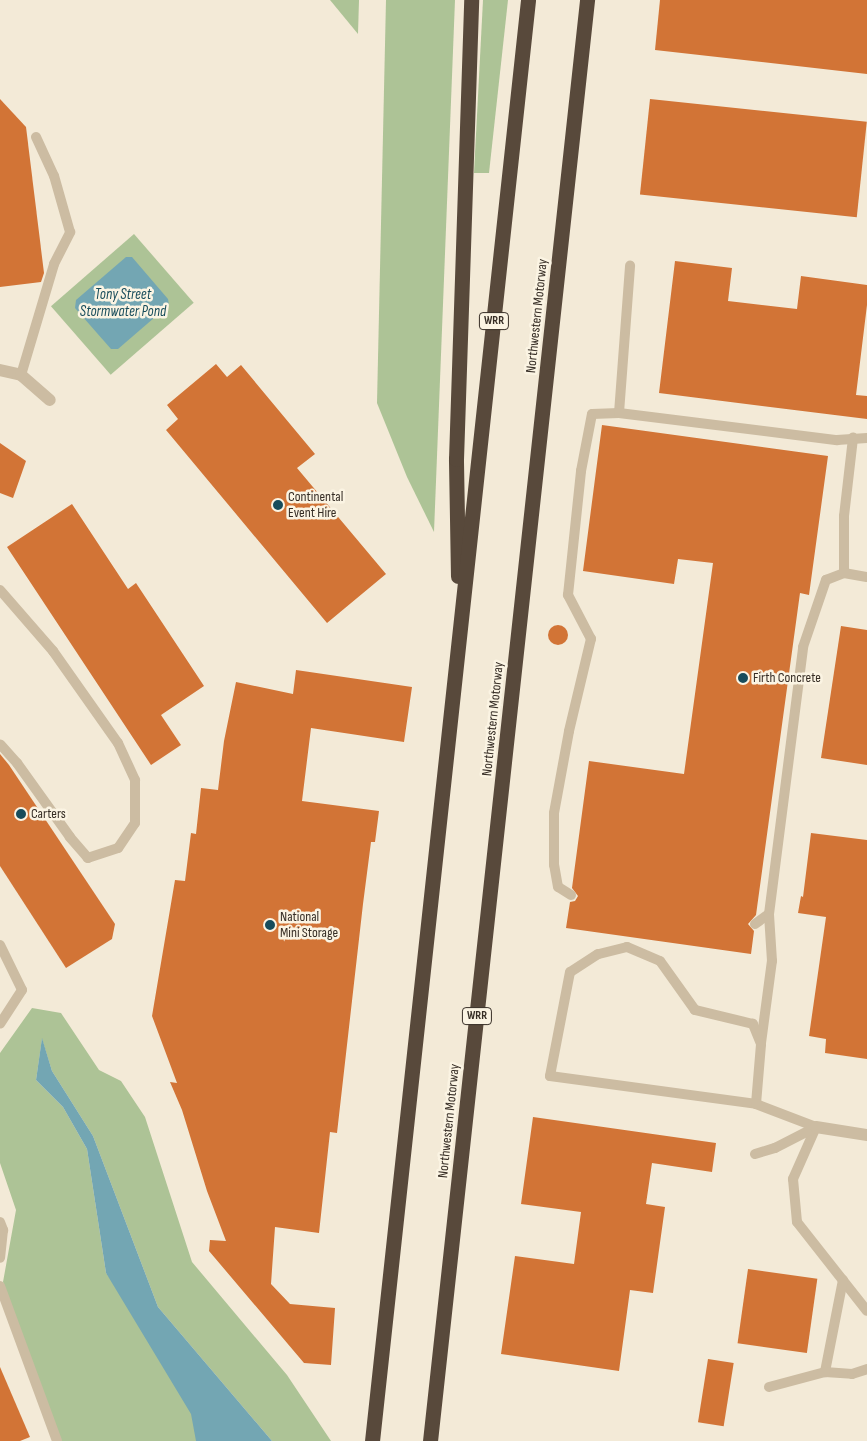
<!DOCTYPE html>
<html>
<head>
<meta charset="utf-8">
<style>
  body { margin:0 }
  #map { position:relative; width:867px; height:1441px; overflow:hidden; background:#f3ead7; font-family:"Sofia Sans Condensed",sans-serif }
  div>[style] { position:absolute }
  .green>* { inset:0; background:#adc396; transform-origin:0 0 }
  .water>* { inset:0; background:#73a6b3 }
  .building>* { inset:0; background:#d27436; transform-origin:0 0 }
  .round { border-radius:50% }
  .lane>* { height:10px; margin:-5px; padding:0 5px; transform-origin:5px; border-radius:5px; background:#ccbca2 }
  .street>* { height:12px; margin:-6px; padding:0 6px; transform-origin:6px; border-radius:6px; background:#ccbca2 }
  .highway>* { height:15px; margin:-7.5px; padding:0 7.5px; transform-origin:7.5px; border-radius:7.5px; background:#58493b }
  .dots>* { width:14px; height:14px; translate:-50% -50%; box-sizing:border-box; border:2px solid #fbf4e3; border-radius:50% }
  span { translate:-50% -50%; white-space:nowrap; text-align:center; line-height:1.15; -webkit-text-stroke:5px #fbf4e3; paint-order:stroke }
  .shield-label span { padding:1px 4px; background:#fbf4e3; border:1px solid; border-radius:4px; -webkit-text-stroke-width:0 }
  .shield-label { font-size:12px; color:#362d25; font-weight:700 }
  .street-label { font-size:14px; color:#362d25 }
  .poi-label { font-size:14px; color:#362d25 }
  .left { translate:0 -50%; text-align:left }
  .water-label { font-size:15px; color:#174c5b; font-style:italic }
</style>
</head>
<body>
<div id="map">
  <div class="green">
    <div style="clip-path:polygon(330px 0,359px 0,358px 34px)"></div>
    <div style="clip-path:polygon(386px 0,455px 0,434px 532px,407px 477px,377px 403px)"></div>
    <div style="clip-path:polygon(483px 0,508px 0,489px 173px,474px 173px)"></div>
    <div style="left:134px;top:234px;width:91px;height:110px;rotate:49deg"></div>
    <div style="clip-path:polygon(32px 1008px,61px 1013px,99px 1070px,121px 1081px,145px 1117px,192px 1262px,287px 1375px,331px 1441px,272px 1441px,158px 1307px,93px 1136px,52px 1071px,42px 1039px,36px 1080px,63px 1107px,87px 1149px,106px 1273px,233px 1441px,59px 1441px,3px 1282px,16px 1210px,0 1163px,0 1053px)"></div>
  </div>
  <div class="water">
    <div style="clip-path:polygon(126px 257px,132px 257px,168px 299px,169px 305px,118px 349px,111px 349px,75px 308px,76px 300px)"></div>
    <div style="clip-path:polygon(42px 1038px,52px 1071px,93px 1136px,158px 1307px,272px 1441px,196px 1441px,191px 1414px,106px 1273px,87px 1149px,63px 1107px,36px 1080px)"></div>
  </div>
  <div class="building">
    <div style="clip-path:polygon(660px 0,867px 0,867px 74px,655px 50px)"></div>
    <div style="clip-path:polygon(0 99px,26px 127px,44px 273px,41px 282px,0 287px)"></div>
    <div style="left:650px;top:99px;width:218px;height:96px;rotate:6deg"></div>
    <div style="clip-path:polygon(675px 261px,732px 268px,728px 301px,797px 309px,801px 276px,867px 285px,867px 305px,856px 395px,867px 396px,867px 419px,659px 393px)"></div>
    <div style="clip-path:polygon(216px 364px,227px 377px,241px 365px,315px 454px,297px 468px,386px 574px,327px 623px,166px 430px,178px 419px,167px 405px)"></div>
    <div style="clip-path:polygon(602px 425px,828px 456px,809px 595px,800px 593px,756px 915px,748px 924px,754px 931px,751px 954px,566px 928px,570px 902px,575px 901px,578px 896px,572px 888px,589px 761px,684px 774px,713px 563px,678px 559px,674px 584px,583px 571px)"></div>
    <div style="clip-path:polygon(0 443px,26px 461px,13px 498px,0 493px)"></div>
    <div style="clip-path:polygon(72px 504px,128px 589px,136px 583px,204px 686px,161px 715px,181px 745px,151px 765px,7px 547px)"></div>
    <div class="round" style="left:548px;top:625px;width:20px;height:20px"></div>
    <div style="clip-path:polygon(841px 626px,867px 630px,867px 765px,821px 758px)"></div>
    <div style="clip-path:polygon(296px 670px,412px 687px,404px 742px,311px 728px,302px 801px,379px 811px,375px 842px,371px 842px,363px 904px,337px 1133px,330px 1132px,319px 1233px,275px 1227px,271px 1284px,290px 1304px,335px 1308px,331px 1365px,304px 1363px,209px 1251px,210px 1240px,226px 1241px,207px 1191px,182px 1110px,170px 1082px,177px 1083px,152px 1016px,175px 880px,185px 881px,191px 833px,196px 834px,201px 788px,218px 790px,224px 741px,236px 682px,293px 694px)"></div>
    <div style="clip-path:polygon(0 754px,9px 765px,115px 924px,112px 939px,66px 968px,0 866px)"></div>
    <div style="clip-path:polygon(811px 833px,867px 840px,867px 1059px,825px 1053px,826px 1039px,809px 1036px,826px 917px,798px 913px,801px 896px,803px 897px)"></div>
    <div style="clip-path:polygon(533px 1117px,716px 1143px,712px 1172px,652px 1163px,646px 1204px,665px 1207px,653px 1293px,630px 1290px,619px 1371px,501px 1354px,515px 1256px,574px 1264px,581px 1212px,521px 1204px)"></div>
    <div style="left:748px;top:1269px;width:70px;height:75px;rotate:8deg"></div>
    <div style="left:708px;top:1359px;width:26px;height:64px;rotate:9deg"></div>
    <div style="clip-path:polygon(0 1367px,30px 1437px,20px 1441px,0 1441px)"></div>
  </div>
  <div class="lane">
    <div style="left:21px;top:375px;width:116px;rotate:-73.4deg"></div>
    <div style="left:54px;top:264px;width:36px;rotate:-63deg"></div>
    <div style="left:70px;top:232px;width:58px;rotate:-105.9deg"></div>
    <div style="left:54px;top:176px;width:43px;rotate:-114.8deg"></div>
    <div style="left:619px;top:413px;width:148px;rotate:-85.7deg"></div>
    <div style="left:844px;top:573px;width:57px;rotate:-90deg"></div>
    <div style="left:844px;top:516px;width:79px;rotate:-83.4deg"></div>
    <div style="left:0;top:590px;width:81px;rotate:49deg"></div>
    <div style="left:53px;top:651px;width:113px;rotate:54.8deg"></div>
    <div style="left:118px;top:743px;width:41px;rotate:65.3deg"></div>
    <div style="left:135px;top:780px;width:43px;rotate:90deg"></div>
    <div style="left:135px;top:823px;width:30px;rotate:124deg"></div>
    <div style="left:118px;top:848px;width:32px;rotate:162deg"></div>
    <div style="left:88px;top:858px;width:28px;rotate:-131deg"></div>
    <div style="left:70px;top:837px;width:91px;rotate:-125.6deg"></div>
    <div style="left:17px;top:763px;width:25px;rotate:-132deg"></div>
    <div style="left:571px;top:895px;width:15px;rotate:-148deg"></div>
    <div style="left:558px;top:887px;width:22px;rotate:-100deg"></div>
    <div style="left:554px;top:865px;width:52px;rotate:-90deg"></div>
    <div style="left:554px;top:813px;width:83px;rotate:-79.6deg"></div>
    <div style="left:569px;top:731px;width:95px;rotate:-76.6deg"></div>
    <div style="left:591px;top:639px;width:50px;rotate:-117.6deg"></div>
    <div style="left:568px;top:595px;width:125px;rotate:-84deg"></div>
    <div style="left:581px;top:471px;width:58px;rotate:-79.1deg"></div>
    <div style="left:592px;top:414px;width:27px;rotate:-2deg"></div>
    <div style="left:619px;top:413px;width:220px;rotate:7.1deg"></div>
    <div style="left:837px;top:440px;width:30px;rotate:-4deg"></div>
    <div style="left:755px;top:924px;width:17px;rotate:-36deg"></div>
    <div style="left:769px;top:914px;width:269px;rotate:-82.7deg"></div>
    <div style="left:803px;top:647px;width:71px;rotate:-71.1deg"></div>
    <div style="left:826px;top:580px;width:19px;rotate:-21deg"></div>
    <div style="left:844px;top:573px;width:23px;rotate:10deg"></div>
    <div style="left:0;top:945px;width:50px;rotate:63.9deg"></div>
    <div style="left:22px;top:990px;width:40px;rotate:122.9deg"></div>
    <div style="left:761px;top:1043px;width:83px;rotate:-82.4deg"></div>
    <div style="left:772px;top:961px;width:47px;rotate:-93.7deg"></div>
    <div style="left:756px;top:1104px;width:60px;rotate:-85.2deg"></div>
    <div style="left:761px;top:1044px;width:22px;rotate:-112deg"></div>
    <div style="left:753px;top:1024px;width:60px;rotate:-166.4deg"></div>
    <div style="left:695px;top:1010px;width:60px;rotate:-125.5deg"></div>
    <div style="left:660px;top:961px;width:36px;rotate:-157deg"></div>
    <div style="left:627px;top:947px;width:30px;rotate:166deg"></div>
    <div style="left:598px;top:954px;width:33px;rotate:147deg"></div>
    <div style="left:570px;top:972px;width:106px;rotate:100.9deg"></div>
    <div style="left:550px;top:1076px;width:208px;rotate:7.7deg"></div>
    <div style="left:756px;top:1104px;width:64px;rotate:21deg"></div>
    <div style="left:816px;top:1127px;width:57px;rotate:113.9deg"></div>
    <div style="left:793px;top:1179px;width:43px;rotate:84.7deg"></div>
    <div style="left:797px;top:1222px;width:113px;rotate:51.8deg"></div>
    <div style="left:755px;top:1154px;width:21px;rotate:-17deg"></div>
    <div style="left:775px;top:1148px;width:46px;rotate:-27.1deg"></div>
    <div style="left:0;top:1222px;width:9px;rotate:69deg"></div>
    <div style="left:3px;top:1230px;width:28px;rotate:96deg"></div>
    <div style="left:843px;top:1280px;width:94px;rotate:101.1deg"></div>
    <div style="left:825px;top:1372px;width:27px;rotate:4deg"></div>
    <div style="left:852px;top:1374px;width:16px;rotate:-18deg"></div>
    <div style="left:0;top:1286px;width:165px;rotate:69.8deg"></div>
    <div style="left:769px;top:1387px;width:58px;rotate:-15deg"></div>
  </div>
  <div class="street">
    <div style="left:0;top:370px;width:22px;rotate:13deg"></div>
    <div style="left:21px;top:375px;width:38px;rotate:41deg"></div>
    <div style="left:816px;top:1127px;width:52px;rotate:8.9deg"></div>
  </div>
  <div class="highway">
    <div style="left:458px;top:576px;width:117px;rotate:-91deg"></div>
    <div style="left:456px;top:459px;width:459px;rotate:-88.1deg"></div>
    <div style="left:372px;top:1441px;width:1449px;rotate:-83.82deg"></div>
    <div style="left:430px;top:1441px;width:1450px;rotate:-83.78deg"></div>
  </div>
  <div class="dots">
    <div style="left:278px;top:505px;background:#174c5b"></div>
    <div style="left:743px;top:678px;background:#174c5b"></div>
    <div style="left:21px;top:814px;background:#174c5b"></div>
    <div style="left:270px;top:925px;background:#174c5b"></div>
  </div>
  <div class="shield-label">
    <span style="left:494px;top:321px">WRR</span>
    <span style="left:477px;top:1016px">WRR</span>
  </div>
  <div class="street-label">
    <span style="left:537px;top:316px;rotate:-84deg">Northwestern Motorway</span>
    <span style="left:493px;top:719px;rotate:-84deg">Northwestern Motorway</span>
    <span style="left:449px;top:1121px;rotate:-84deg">Northwestern Motorway</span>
  </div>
  <div class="poi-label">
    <span class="left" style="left:288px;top:505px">Continental<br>Event Hire</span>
    <span class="left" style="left:753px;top:678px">Firth Concrete</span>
    <span class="left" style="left:31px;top:814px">Carters</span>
    <span class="left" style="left:280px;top:925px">National<br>Mini Storage</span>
  </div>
  <div class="water-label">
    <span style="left:123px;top:303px">Tony Street<br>Stormwater Pond</span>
  </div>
</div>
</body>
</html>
